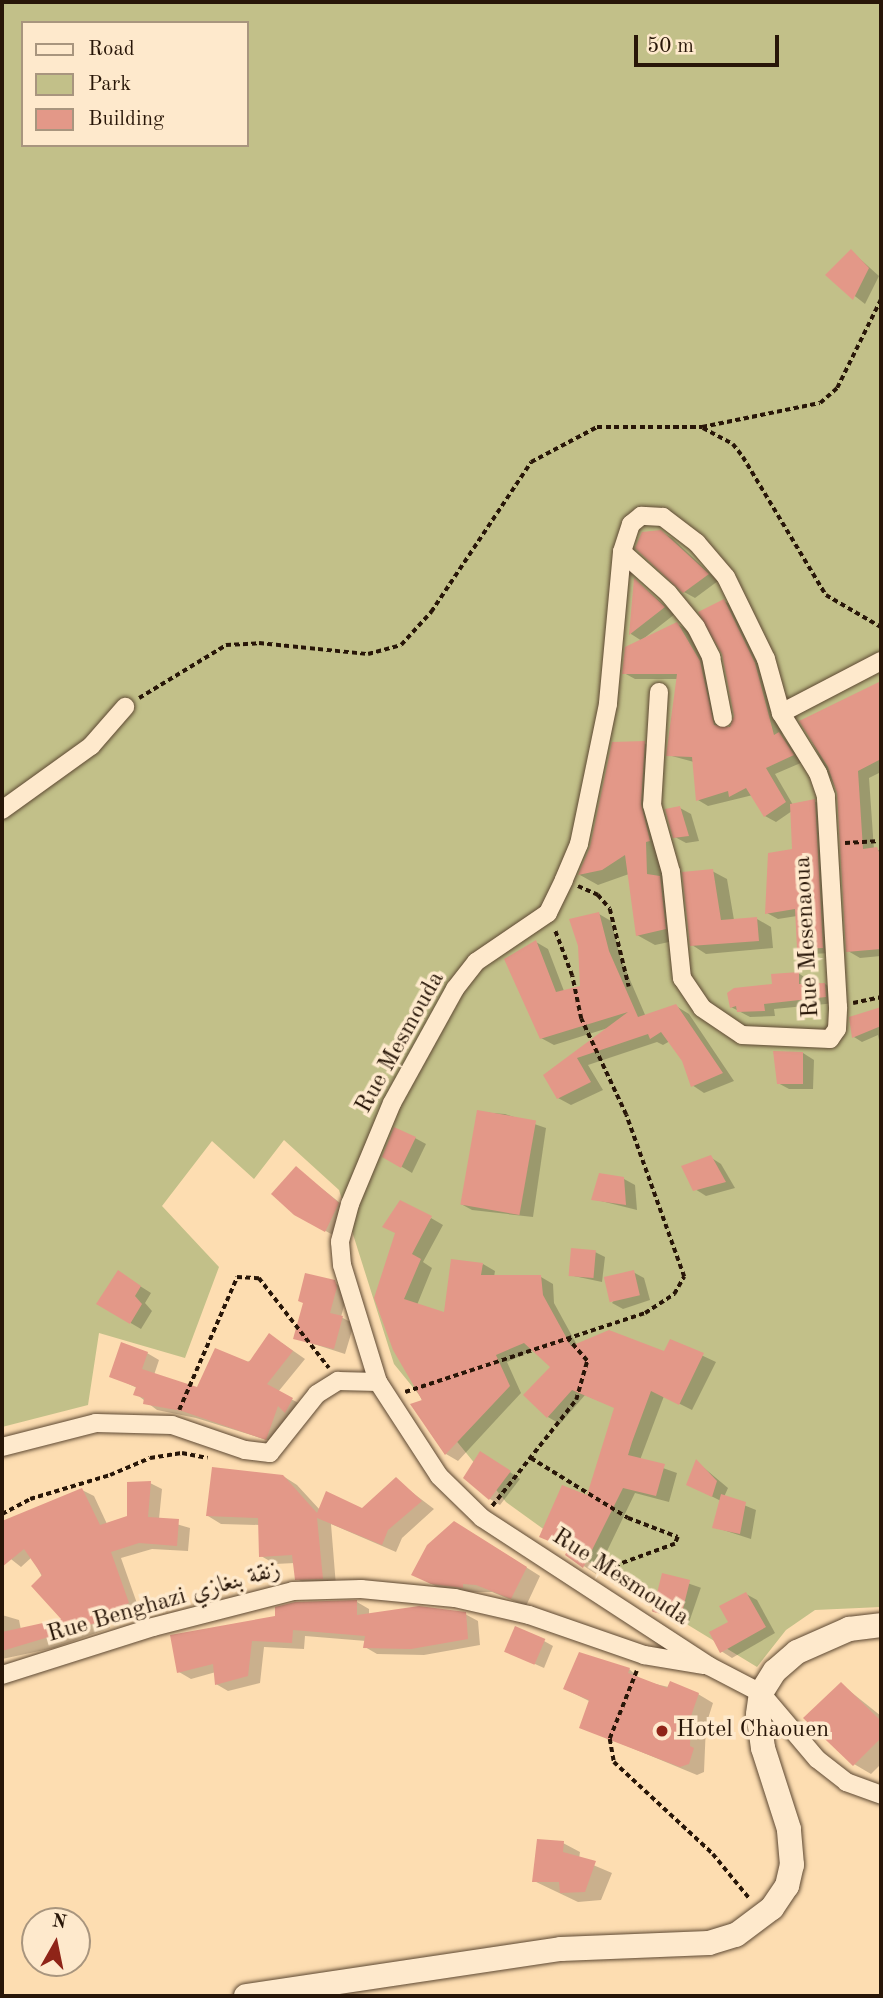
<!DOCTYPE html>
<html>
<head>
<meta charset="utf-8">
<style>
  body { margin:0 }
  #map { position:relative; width:883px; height:1998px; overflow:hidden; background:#fdddb1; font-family:"Old Standard TT",Amiri,serif }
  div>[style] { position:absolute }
  .green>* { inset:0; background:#c2c089 }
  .shadow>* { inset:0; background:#0003; transform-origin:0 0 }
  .building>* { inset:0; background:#e39888; transform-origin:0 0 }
  .path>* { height:3.5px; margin-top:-1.75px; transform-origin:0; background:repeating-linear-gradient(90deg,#281608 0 5px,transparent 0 8.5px) }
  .roads { filter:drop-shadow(0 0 2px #5d4832) drop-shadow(0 0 2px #5d4832) }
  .street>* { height:18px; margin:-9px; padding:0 9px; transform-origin:9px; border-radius:9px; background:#fee9cc }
  .secondary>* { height:24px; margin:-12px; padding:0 12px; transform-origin:12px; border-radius:12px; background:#fee9cc }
  .dots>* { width:19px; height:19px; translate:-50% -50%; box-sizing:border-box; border:4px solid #fee9cc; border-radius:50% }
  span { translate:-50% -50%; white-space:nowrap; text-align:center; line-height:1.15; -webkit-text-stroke:7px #fee9cc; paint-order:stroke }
  .street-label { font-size:24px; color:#281608 }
  .poi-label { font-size:24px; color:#281608 }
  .left { translate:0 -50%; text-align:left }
  .frame { position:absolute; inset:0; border:4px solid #281608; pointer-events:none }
  .legend { position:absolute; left:21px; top:21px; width:228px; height:126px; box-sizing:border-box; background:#fee9cc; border:2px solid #a8957e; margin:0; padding:9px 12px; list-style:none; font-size:21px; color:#281608 }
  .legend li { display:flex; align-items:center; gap:14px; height:35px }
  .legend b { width:35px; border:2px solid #a8957e }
  .north { position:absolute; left:21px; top:1907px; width:70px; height:70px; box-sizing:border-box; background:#fee9cc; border:2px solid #a8957e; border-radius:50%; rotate:9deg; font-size:19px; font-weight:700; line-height:28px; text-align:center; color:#281608 }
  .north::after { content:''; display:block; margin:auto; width:24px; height:32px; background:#8f2418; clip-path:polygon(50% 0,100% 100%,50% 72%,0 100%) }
  .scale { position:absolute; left:634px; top:35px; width:145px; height:32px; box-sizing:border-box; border:4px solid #281608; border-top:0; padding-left:9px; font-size:21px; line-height:24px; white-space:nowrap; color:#281608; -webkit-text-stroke:5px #fee9cc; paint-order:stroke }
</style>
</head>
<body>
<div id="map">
  <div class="green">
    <div style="clip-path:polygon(evenodd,2px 2px,881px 2px,881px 1607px,815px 1610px,786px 1630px,757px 1667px,611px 1578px,506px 1502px,394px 1364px,339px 1190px,284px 1140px,254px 1179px,212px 1141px,162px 1206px,219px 1267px,185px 1358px,99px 1333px,88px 1405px,2px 1427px,2px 2px,23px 23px,247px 23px,247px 145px,23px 145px,23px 23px)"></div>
  </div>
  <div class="shadow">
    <div style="clip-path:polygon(851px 251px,879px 276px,865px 304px,828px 275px)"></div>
    <div style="clip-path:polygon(661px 532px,672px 538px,718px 581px,695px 598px,684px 592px)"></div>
    <div style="clip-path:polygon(636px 581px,675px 614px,643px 639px,677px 624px,688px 630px,710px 668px,726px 731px,736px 717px,724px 601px,735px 607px,766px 671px,783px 736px,803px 762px,775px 774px,793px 805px,814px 801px,825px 807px,834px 953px,809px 954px,799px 948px,797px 916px,778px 919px,767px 913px,794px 851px,792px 811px,776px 822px,765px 816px,753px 795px,708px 806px,698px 800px,694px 762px,668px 755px,678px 679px,635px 679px,624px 673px,642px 641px,631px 634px)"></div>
    <div style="clip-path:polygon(881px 682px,881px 772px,869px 778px,874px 850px,881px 850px,881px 956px,860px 958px,848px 951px,839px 795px,802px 722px)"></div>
    <div style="clip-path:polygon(644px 743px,662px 753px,658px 816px,683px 939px,655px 945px,637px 935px,629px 874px,598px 885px,580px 875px)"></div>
    <div style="clip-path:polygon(680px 808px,691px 814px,699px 841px,686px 843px,675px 837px)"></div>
    <div style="clip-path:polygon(712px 871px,727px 879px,734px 920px,757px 919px,771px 927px,773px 948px,706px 954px,692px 945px)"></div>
    <div style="clip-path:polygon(599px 914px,611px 921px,621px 959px,646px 1017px,676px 1006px,689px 1014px,734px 1081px,704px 1093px,692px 1085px,684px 1060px,670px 1041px,663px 1045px,657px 1042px,588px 1065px,603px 1090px,571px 1105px,558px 1098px,546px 1076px,608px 1028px,554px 1045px,541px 1038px,536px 942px,548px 949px,564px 991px,582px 987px)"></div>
    <div style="clip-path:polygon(798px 973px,809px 980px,809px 985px,825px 984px,835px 990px,836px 1003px,774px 1009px,775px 1016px,750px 1017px,731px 1007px)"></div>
    <div style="clip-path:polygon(881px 1009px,881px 1050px,878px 1035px,862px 1042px,854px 1037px,851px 1018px)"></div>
    <div style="clip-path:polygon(803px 1053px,814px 1060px,813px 1089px,789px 1089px,778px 1083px)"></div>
    <div style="clip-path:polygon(479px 1112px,505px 1114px,546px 1128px,533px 1217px,472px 1210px,461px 1204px)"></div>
    <div style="clip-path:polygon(415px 1138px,426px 1144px,412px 1173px,384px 1156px)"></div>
    <div style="clip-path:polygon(710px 1157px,721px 1164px,735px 1188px,706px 1196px,695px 1189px)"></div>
    <div style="clip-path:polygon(296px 1168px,354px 1214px,342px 1240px,313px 1224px)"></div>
    <div style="clip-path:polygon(624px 1179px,635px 1185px,637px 1210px,593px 1199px)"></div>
    <div style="clip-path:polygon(431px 1218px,443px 1225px,423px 1262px,432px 1268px,417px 1305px,445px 1314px,483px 1264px,495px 1271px,494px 1277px,541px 1277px,553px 1284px,554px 1303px,577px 1345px,665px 1353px,671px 1341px,716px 1362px,692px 1410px,664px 1396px,640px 1460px,677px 1473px,669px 1502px,635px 1493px,596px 1574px,567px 1555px,569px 1550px,541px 1536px,588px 1497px,616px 1408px,585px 1395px,560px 1424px,548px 1417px,525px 1395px,553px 1367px,534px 1350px,507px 1362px,521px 1393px,458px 1461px,446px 1454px,376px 1298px)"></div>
    <div style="clip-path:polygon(595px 1252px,605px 1257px,602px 1282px,569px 1275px)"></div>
    <div style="clip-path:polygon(633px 1272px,644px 1278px,650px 1300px,623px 1309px,612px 1303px)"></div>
    <div style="clip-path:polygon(129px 1279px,151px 1293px,145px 1303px,152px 1311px,141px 1329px,98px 1304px)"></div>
    <div style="clip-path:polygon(334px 1281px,347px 1295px,341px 1317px,354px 1324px,345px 1354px,295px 1338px)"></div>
    <div style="clip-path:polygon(282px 1343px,305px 1359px,278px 1392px,304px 1406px,280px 1444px,196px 1418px,157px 1410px,136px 1394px,137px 1388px,112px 1376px,147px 1353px,159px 1360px,154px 1375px,198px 1389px)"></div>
    <div style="clip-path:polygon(491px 1459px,520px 1479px,500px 1505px,490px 1499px)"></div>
    <div style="clip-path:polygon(697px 1462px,728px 1488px,724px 1497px,756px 1510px,751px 1539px,714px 1527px,721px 1501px,699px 1490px)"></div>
    <div style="clip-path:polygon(283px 1476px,297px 1485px,320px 1510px,363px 1510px,396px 1480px,434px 1509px,402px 1538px,396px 1552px,331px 1524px,336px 1586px,310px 1587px,296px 1578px,295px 1563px,275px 1564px,261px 1556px,260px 1525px,221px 1524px,208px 1516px)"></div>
    <div style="clip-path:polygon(150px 1483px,162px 1489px,159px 1519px,190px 1528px,188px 1551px,152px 1549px,121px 1558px,139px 1609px,108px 1622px,110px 1628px,54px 1648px,2px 1659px,2px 1615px,19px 1620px,21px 1630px,64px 1620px,32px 1557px,21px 1567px,2px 1552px,2px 1525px,82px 1490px,94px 1496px,107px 1524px,129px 1517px)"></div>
    <div style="clip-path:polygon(469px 1531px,540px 1576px,526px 1606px,492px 1592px,447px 1592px,428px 1582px)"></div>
    <div style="left:664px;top:1575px;width:39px;height:38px;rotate:19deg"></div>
    <div style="clip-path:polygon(746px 1594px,757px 1600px,775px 1633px,732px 1658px,721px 1651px)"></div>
    <div style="clip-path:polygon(357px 1602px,369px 1609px,369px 1615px,465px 1614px,478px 1621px,480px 1645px,424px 1655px,377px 1654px,365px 1647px,366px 1641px,305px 1636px,304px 1649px,264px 1647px,260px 1683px,228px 1691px,216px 1684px,216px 1672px,191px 1679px,179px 1672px,172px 1636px)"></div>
    <div style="clip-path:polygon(544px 1641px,553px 1646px,544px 1668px,508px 1652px)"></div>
    <div style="clip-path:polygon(629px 1669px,643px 1681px,698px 1694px,713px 1703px,706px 1725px,704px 1772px,697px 1775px,581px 1727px,591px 1702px,565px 1689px)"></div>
    <div style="clip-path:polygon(841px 1684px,881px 1716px,881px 1764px,871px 1774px,854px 1764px)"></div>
    <div style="clip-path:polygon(563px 1843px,580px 1852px,579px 1859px,612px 1873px,601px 1900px,578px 1902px,534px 1881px)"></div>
  </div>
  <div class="building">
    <div style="clip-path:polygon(851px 249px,869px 268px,853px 300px,825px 275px)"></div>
    <div style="clip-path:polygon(661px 530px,709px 574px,683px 593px,635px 548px,642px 532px)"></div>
    <div style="clip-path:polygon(634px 578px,665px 607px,629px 635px)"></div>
    <div style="clip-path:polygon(724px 599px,755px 663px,774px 735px,779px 732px,794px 755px,766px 768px,786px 802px,764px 817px,746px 788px,729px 797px,728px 791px,696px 801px,692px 757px,666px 756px,677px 674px,622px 674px,625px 647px,677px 622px,700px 661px,714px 725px,730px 727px,734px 716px,722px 654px,698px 612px)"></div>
    <div style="clip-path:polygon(881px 681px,881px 759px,858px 771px,863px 849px,877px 847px,881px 857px,881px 949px,846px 952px,837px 793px,828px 767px,799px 721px)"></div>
    <div style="clip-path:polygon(645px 741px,641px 804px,650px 841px,646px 842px,647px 874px,660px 876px,666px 929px,636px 936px,625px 855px,602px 870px,578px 875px,590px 847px,612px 742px)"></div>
    <div style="clip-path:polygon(815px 799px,823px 948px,797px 949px,795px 909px,765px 914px,768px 853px,792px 849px,790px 804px)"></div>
    <div style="clip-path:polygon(680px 806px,689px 836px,673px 838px,665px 809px)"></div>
    <div style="clip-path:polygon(713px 869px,721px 920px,757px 917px,759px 941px,690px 946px,682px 872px)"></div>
    <div style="clip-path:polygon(599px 912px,609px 951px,638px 1017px,676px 1004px,723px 1073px,691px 1087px,682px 1061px,661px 1032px,650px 1039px,648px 1034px,577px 1058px,591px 1082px,557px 1099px,543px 1075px,628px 1012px,540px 1039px,504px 959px,536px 940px,556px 992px,580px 986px,578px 946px,569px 919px)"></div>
    <div style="clip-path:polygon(799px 972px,799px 984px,825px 983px,826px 997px,764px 1004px,765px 1011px,737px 1012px,736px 1006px,730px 1008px,727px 993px,734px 988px,772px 984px,771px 974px)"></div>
    <div style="clip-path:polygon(881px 1007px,881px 1026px,852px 1038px,849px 1017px)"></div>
    <div style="clip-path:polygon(773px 1051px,803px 1052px,803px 1084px,777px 1084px)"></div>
    <div style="left:477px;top:1110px;width:60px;height:96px;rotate:10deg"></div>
    <div style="clip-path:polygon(394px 1127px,416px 1137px,401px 1168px,382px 1157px)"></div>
    <div style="clip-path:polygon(711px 1155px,726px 1182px,693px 1191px,681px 1166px)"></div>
    <div style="clip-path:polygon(296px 1166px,339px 1203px,325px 1232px,294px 1215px,271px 1194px)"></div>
    <div style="clip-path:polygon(599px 1173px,624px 1177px,626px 1205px,591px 1200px)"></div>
    <div style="clip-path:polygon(400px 1200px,432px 1216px,412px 1254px,421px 1259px,404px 1299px,444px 1312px,451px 1259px,483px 1263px,481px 1275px,541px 1275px,543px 1295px,571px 1346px,609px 1330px,664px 1351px,670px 1339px,704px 1353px,679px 1405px,651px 1391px,632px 1442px,628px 1455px,665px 1464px,656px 1496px,623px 1488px,583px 1568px,565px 1555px,568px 1549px,539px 1537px,562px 1485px,587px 1495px,614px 1408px,572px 1390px,547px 1418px,523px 1395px,550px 1367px,524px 1343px,496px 1355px,510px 1386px,445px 1455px,410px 1404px,422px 1400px,393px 1350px,374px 1298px,395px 1233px,382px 1227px)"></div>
    <div style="left:571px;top:1248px;width:25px;height:28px;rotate:5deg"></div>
    <div style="clip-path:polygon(118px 1270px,141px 1286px,135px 1296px,142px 1304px,130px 1324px,96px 1304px)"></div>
    <div style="left:634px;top:1270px;width:26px;height:31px;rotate:77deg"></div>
    <div style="clip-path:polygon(305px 1273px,335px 1280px,337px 1287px,330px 1313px,343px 1316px,334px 1349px,293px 1339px,303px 1303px,298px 1301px)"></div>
    <div style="clip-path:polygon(269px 1333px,293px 1351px,267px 1384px,293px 1398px,285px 1413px,278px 1406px,266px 1440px,182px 1411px,143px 1404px,144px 1398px,133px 1395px,136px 1387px,109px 1377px,121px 1342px,148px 1352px,142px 1369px,197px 1387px,215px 1348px,249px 1362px)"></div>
    <div style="clip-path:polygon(480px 1451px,511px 1471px,489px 1500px,463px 1478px)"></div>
    <div style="clip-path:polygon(696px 1459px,717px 1481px,712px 1497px,686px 1485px)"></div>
    <div style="clip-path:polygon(212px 1467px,283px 1475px,317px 1513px,326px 1491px,362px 1508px,396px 1477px,422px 1501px,388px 1530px,382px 1545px,317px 1518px,323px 1579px,295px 1580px,292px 1555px,259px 1557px,258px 1518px,206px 1516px)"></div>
    <div style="clip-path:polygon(151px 1481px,148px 1517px,179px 1519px,177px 1546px,139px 1543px,111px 1552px,129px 1603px,98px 1616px,99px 1622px,2px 1651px,2px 1632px,61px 1619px,31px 1586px,42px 1575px,24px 1549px,2px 1567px,2px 1521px,82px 1488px,100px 1525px,127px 1516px,127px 1482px)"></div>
    <div style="clip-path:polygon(721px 1494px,746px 1502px,740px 1534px,712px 1528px)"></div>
    <div style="clip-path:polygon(454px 1521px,527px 1567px,511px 1599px,476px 1585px,463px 1584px,463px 1588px,431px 1584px,411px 1575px,427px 1545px)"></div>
    <div style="left:662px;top:1573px;width:29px;height:40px;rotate:14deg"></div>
    <div style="clip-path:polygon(746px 1592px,766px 1627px,720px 1653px,709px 1632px,728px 1622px,719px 1606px)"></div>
    <div style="clip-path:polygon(357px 1600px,357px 1615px,419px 1606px,466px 1612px,468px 1639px,411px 1649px,363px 1648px,365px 1636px,293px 1630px,292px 1643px,252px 1641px,248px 1676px,215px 1685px,213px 1664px,177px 1673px,170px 1635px,275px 1616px,275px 1607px,295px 1602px)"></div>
    <div style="left:515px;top:1626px;width:33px;height:28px;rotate:23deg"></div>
    <div style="clip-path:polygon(579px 1652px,630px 1668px,628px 1673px,667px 1688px,670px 1681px,699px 1693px,691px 1716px,690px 1746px,694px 1748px,689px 1764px,680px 1767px,579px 1728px,589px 1700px,563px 1689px)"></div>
    <div style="clip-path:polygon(841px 1682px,881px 1721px,881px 1738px,853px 1766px,803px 1718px)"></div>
    <div style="clip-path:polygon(537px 1839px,564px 1841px,563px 1852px,596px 1861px,585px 1892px,560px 1893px,559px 1882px,532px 1882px)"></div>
  </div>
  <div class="path">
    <div style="left:703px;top:428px;width:34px;rotate:28deg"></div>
    <div style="left:733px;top:444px;width:16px;rotate:52deg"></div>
    <div style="left:743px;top:457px;width:161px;rotate:59deg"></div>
    <div style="left:826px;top:595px;width:64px;rotate:30.2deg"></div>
    <div style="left:139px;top:698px;width:102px;rotate:-31.3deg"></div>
    <div style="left:226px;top:645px;width:33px;rotate:-3deg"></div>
    <div style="left:259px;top:643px;width:110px;rotate:5.8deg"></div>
    <div style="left:368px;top:654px;width:34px;rotate:-15deg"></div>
    <div style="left:401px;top:645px;width:45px;rotate:-47.7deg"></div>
    <div style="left:431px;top:612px;width:180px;rotate:-56.3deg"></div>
    <div style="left:531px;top:462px;width:75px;rotate:-27.9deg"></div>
    <div style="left:597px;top:427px;width:105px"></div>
    <div style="left:702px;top:427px;width:120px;rotate:-11.5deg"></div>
    <div style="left:820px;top:403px;width:23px;rotate:-41deg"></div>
    <div style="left:837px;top:388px;width:99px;rotate:-63.7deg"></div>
    <div style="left:845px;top:843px;width:36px;rotate:-3deg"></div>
    <div style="left:578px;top:886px;width:22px;rotate:24deg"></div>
    <div style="left:598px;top:895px;width:18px;rotate:49deg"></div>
    <div style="left:610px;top:909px;width:80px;rotate:76.3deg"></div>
    <div style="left:853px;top:1003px;width:29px;rotate:-12deg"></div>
    <div style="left:405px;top:1392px;width:253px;rotate:-18.2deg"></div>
    <div style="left:645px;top:1313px;width:35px;rotate:-33deg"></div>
    <div style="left:674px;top:1294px;width:20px;rotate:-60deg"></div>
    <div style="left:684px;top:1277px;width:172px;rotate:-109.7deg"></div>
    <div style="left:626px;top:1115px;width:106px;rotate:-115.1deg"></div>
    <div style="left:581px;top:1019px;width:44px;rotate:-101.8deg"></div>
    <div style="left:572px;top:976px;width:48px;rotate:-110.7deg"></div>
    <div style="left:179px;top:1410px;width:145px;rotate:-66.4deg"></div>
    <div style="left:237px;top:1277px;width:22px;rotate:3deg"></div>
    <div style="left:259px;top:1278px;width:114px;rotate:52.1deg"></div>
    <div style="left:531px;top:1458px;width:114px;rotate:31.7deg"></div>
    <div style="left:628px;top:1518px;width:53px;rotate:20.8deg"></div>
    <div style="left:678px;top:1537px;width:8px;rotate:113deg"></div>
    <div style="left:675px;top:1544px;width:81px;rotate:159.8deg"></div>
    <div style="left:492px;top:1506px;width:135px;rotate:-51.6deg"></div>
    <div style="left:576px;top:1400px;width:41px;rotate:-74.2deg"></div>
    <div style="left:587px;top:1361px;width:29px;rotate:-131deg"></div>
    <div style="left:2px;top:1514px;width:32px;rotate:-28deg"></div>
    <div style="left:30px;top:1499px;width:84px;rotate:-16.7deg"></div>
    <div style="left:110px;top:1475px;width:43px;rotate:-23deg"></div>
    <div style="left:150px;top:1458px;width:32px;rotate:-9deg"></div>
    <div style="left:182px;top:1453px;width:26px;rotate:11deg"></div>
    <div style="left:637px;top:1671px;width:73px;rotate:111.7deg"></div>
    <div style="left:610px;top:1739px;width:23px;rotate:80deg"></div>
    <div style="left:614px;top:1762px;width:135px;rotate:42.9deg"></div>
    <div style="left:713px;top:1854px;width:57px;rotate:50.7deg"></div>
  </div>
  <div class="roads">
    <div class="street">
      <div style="left:622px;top:552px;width:62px;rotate:41.7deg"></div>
      <div style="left:668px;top:593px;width:44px;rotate:50.5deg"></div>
      <div style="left:696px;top:627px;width:34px;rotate:63deg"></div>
      <div style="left:711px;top:657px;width:62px;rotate:78.9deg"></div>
      <div style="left:881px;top:661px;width:113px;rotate:152.5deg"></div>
      <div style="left:781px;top:713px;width:56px;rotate:-105.5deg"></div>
      <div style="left:766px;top:659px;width:91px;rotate:-116deg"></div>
      <div style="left:726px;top:577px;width:45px;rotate:-130.5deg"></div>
      <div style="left:697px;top:543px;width:43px;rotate:-142.6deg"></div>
      <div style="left:663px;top:517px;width:22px;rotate:-177deg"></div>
      <div style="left:641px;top:516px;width:13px;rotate:141deg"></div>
      <div style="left:631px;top:524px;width:29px;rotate:108deg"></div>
      <div style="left:622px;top:552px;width:153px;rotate:95.3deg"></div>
      <div style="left:608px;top:704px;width:143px;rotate:101.7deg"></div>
      <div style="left:579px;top:844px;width:39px;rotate:113deg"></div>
      <div style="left:564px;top:880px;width:37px;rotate:116deg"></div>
      <div style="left:548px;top:913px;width:87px;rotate:145.8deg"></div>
      <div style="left:476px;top:962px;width:34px;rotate:128deg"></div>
      <div style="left:455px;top:989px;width:130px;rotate:118.9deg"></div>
      <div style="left:392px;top:1103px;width:109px;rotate:112.6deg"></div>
      <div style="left:350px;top:1204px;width:39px;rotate:105deg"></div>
      <div style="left:340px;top:1242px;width:23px;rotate:85deg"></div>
      <div style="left:342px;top:1265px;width:122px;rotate:72.9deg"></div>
      <div style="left:378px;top:1382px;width:112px;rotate:57deg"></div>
      <div style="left:439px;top:1476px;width:60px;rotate:44.3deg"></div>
      <div style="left:482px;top:1518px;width:271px;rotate:33.1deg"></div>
      <div style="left:709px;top:1666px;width:59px;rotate:27.4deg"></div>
      <div style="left:761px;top:1693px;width:87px;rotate:49.7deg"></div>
      <div style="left:817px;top:1759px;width:37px;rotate:38deg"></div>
      <div style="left:846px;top:1782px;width:37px;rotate:20deg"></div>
      <div style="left:659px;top:692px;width:113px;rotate:93.5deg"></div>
      <div style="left:652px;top:805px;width:70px;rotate:74.2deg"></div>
      <div style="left:671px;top:872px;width:107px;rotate:84.1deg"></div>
      <div style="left:682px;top:978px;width:36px;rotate:56deg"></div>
      <div style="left:702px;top:1008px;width:48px;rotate:34deg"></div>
      <div style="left:742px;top:1035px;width:88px;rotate:2.6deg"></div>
      <div style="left:830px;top:1039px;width:12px;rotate:-55deg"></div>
      <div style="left:837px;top:1029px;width:22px;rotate:-87deg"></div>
      <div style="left:838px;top:1007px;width:211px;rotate:-93.3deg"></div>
      <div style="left:826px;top:796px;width:24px;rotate:-109deg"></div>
      <div style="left:818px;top:773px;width:70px;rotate:-121.7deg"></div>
      <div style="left:2px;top:810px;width:110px;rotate:-35.7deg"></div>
      <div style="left:91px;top:746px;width:52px;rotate:-48.9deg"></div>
      <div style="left:2px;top:1447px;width:97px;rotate:-14.3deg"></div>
      <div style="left:96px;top:1423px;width:76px;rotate:1.5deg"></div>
      <div style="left:172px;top:1425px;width:77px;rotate:18.9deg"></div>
      <div style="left:245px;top:1450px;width:25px;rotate:7deg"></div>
      <div style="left:270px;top:1453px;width:75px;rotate:-51.5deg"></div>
      <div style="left:317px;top:1394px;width:25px;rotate:-32deg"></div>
      <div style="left:338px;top:1381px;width:40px;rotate:1.4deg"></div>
      <div style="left:2px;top:1675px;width:158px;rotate:-17.6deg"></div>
      <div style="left:153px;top:1627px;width:145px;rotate:-14.4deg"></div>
      <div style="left:293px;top:1591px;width:68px;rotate:-1.7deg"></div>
      <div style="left:361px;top:1589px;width:94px;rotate:5.5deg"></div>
      <div style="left:455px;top:1598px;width:76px;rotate:12.9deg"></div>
      <div style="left:529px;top:1615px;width:122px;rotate:19.2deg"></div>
      <div style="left:644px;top:1655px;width:61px;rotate:9.5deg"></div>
    </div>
    <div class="secondary">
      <div style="left:246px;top:1996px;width:318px;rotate:-8.5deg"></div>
      <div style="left:561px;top:1949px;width:148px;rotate:-2.3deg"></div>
      <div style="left:709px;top:1943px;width:28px;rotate:-17deg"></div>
      <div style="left:736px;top:1935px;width:45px;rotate:-36.9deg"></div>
      <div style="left:772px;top:1908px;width:27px;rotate:-56deg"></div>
      <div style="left:787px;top:1886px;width:22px;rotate:-77deg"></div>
      <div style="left:792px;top:1865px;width:36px;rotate:-95deg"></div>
      <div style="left:789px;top:1829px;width:85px;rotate:-107.8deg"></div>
      <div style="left:763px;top:1748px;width:34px;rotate:-98deg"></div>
      <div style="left:758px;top:1714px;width:21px;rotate:-82deg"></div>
      <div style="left:761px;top:1693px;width:26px;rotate:-58deg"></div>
      <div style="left:775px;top:1671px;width:29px;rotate:-41deg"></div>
      <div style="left:797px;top:1652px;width:57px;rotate:-23.9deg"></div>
      <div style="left:849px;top:1629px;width:32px;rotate:-7deg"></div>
    </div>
  </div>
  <div class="dots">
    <div style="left:662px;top:1731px;background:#8f2418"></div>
  </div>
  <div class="street-label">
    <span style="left:808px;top:937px;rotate:-93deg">Rue Mesenaoua</span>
    <span style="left:401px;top:1043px;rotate:-61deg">Rue Mesmouda</span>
    <span style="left:620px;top:1578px;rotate:33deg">Rue Mesmouda</span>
    <span style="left:164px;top:1603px;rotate:-16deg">Rue Benghazi زنقة بنغازي</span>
  </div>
  <div class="poi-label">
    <span class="left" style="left:676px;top:1731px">Hotel Chaouen</span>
  </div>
  <div class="frame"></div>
  <ul class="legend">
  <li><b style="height:9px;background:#fee9cc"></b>Road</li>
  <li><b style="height:19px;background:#c2c089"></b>Park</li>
  <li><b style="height:19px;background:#e39888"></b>Building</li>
  </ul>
  <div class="north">N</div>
  <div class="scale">50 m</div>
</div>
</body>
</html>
